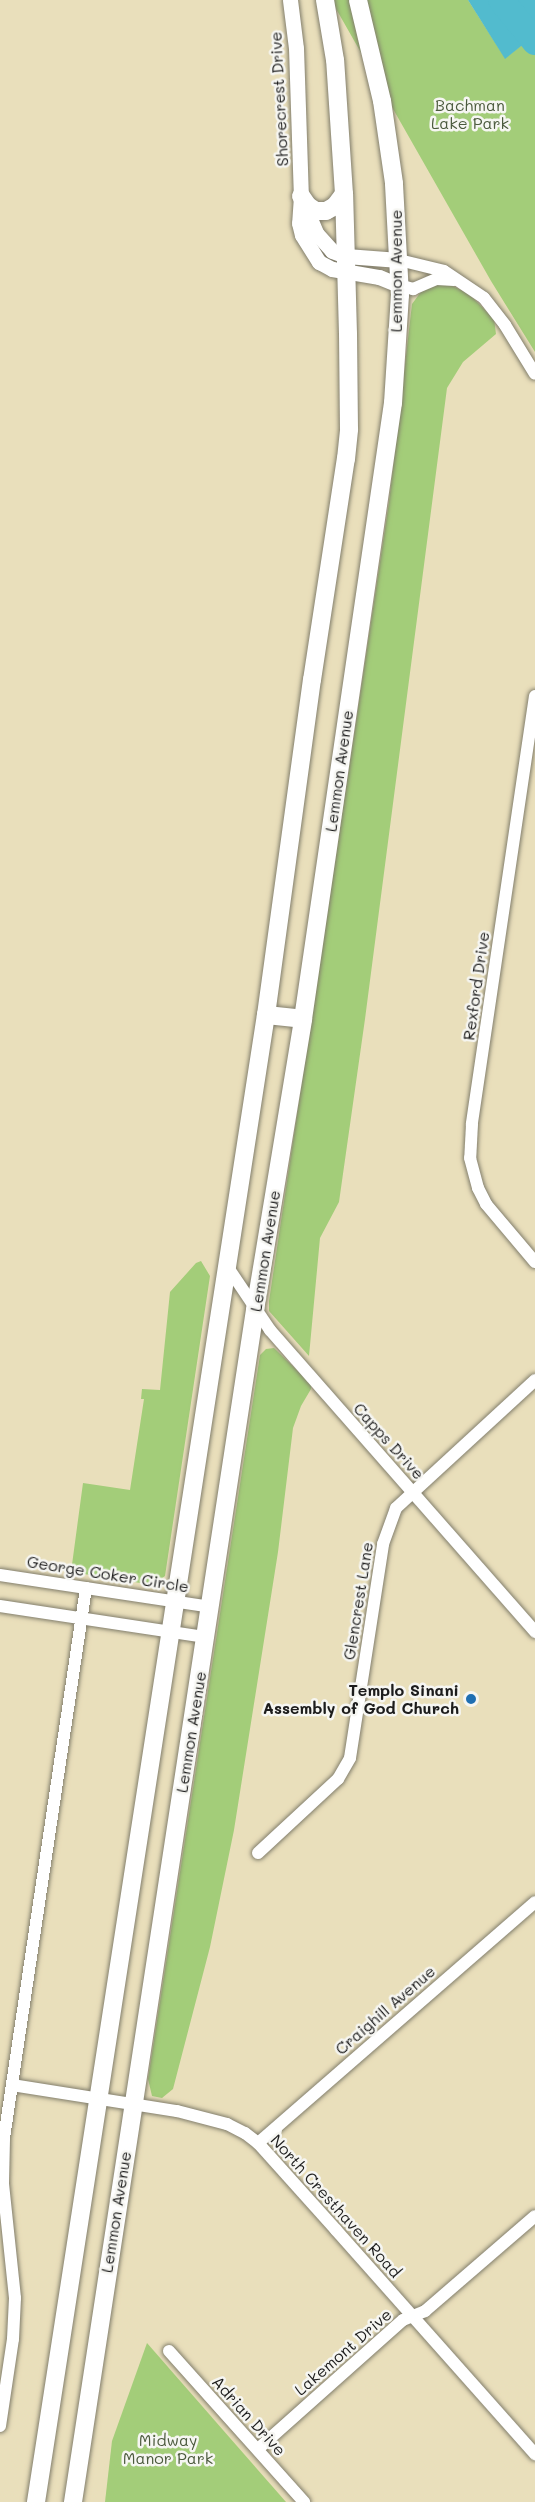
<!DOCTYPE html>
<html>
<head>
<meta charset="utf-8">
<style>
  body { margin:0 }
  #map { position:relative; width:535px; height:2502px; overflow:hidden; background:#e9dfbb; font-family:Mali,sans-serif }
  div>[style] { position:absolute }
  .green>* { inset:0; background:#a3cd79 }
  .water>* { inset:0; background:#52bbce }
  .river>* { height:26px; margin:-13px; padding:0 13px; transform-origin:13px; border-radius:13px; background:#52bbce }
  .roads { filter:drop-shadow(0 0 2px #827e6c) drop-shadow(0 0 2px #827e6c) }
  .minor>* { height:12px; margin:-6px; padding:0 6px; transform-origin:6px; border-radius:6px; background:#fff }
  .tertiary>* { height:15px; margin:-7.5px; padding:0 7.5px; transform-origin:7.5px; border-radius:7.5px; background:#fff }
  .secondary>* { height:18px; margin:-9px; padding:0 9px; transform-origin:9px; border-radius:9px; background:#fff }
  .dots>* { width:16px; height:16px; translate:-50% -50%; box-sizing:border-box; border:3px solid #f6f6f2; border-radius:50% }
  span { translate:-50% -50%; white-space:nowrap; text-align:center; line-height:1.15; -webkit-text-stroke:5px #f6f6f2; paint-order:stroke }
  .street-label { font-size:16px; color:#1c1c1c }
  .park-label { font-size:16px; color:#4b5a3d }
  .poi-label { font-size:16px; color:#1c1c1c; font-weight:700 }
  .right { translate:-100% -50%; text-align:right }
</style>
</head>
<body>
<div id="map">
  <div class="green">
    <div style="clip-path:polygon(331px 0,468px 0,505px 58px,535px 35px,535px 352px,491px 281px)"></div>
    <div style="clip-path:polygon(431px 285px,450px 285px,468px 293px,494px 319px,496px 334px,463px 362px,447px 388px,365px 1019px,339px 1202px,320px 1238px,309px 1356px,269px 1311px,269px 1301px,389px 502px,412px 304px,423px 289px)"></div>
    <div style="clip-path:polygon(201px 1261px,210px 1276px,165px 1576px,153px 1585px,71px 1572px,83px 1483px,130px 1490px,144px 1399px,141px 1399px,142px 1389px,160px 1390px,170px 1292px,196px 1263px)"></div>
    <div style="clip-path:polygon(274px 1348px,311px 1384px,311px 1389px,301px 1406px,293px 1428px,278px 1552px,234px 1830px,210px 1947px,173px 2089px,162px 2098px,152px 2096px,148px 2079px,260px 1355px,266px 1349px)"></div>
    <div style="clip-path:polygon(147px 2343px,286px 2502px,105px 2502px,112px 2441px)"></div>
  </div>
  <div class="water">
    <div style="clip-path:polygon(468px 0,535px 0,535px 35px,505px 59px)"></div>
  </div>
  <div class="river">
    <div style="left:501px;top:0;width:54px;rotate:51deg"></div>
  </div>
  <div class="roads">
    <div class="minor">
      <div style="left:399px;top:260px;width:46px;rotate:13.7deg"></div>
      <div style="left:444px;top:271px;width:48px;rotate:34deg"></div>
      <div style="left:484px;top:298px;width:34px;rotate:52deg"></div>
      <div style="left:505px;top:325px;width:57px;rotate:58.5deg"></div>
      <div style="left:399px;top:285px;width:15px;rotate:16deg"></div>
      <div style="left:413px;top:289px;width:26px;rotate:-23deg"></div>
      <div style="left:437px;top:279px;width:17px;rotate:3deg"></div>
      <div style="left:535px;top:696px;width:433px;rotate:98.4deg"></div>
      <div style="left:472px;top:1124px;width:34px;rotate:93deg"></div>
      <div style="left:470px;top:1158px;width:31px;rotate:75deg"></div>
      <div style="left:478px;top:1188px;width:18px;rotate:63deg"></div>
      <div style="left:486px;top:1204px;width:76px;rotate:49.8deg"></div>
      <div style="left:227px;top:1266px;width:77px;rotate:56.1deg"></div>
      <div style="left:270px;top:1330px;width:402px;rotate:48.7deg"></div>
      <div style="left:0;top:1575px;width:213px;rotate:8.6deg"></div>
      <div style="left:0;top:1606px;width:208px;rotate:8.6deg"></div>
      <div style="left:258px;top:1853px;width:109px;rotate:-42.8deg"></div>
      <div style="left:338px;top:1779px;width:24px;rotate:-60deg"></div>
      <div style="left:350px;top:1758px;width:217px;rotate:-81.2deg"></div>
      <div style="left:383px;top:1544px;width:38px;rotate:-70deg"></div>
      <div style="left:396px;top:1508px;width:189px;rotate:-42.6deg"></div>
      <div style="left:12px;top:2085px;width:167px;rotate:9deg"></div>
      <div style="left:177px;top:2111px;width:52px;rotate:14.6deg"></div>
      <div style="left:227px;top:2124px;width:20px;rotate:27deg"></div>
      <div style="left:245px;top:2133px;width:16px;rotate:38deg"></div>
      <div style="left:258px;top:2143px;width:117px;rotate:48.1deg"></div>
      <div style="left:336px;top:2230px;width:300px;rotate:48.4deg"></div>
      <div style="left:258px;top:2143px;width:367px;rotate:-41deg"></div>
      <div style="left:169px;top:2351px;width:203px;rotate:48.2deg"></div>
      <div style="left:0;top:2426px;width:88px;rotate:-81.5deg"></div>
      <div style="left:13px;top:2339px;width:41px;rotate:-87.2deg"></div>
      <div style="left:15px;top:2298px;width:116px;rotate:-96deg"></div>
      <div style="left:3px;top:2183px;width:45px;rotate:-88.7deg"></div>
      <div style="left:4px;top:2138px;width:556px;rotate:-81.52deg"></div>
      <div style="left:258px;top:2449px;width:194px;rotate:-41.7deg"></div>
      <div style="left:403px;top:2320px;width:24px;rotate:-22deg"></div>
      <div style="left:425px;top:2311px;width:145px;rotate:-40.8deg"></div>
    </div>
    <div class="tertiary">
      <div style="left:290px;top:0;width:48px;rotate:82.9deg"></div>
      <div style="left:296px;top:48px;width:148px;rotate:88.1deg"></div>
      <div style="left:301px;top:196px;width:27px;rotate:94deg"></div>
      <div style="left:299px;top:223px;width:12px;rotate:76deg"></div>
      <div style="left:302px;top:235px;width:32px;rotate:58deg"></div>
      <div style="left:319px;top:262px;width:15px;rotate:28deg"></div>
      <div style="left:332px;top:269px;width:48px;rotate:9.7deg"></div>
      <div style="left:379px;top:277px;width:22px;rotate:22deg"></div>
      <div style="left:303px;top:202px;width:34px;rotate:67deg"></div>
      <div style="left:316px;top:233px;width:24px;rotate:48deg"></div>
      <div style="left:332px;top:251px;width:15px;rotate:20deg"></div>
      <div style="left:346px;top:256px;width:53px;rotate:4.3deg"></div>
    </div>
    <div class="secondary">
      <div style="left:301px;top:196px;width:12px;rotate:55deg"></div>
      <div style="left:308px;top:206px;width:9px;rotate:32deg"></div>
      <div style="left:316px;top:211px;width:10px"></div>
      <div style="left:326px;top:211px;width:10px;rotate:-29deg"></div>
      <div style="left:335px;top:206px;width:15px;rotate:-53deg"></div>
      <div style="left:266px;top:1015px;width:37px;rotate:6deg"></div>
      <div style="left:36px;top:2502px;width:1505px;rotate:-81.21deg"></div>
      <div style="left:266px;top:1015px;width:338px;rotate:-82.2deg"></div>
      <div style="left:312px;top:680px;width:224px;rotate:-81.3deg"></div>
      <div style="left:346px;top:459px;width:30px;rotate:-84deg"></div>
      <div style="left:349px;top:429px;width:95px;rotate:-90.6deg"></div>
      <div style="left:348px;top:334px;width:140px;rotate:-91.6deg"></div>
      <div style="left:344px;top:194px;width:134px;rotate:-93.8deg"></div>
      <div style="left:335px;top:60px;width:61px;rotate:-99.5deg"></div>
      <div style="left:73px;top:2502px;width:1206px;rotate:-81.32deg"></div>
      <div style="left:255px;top:1310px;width:295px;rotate:-80.6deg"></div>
      <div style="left:303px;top:1019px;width:623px;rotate:-81.69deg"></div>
      <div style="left:393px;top:403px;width:108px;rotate:-86.3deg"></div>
      <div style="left:400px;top:295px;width:112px;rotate:-93.1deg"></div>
      <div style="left:394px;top:183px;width:83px;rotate:-98.3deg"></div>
      <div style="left:382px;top:101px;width:104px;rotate:-103.4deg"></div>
    </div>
  </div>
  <div class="dots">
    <div style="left:471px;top:1699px;background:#1f6fb2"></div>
  </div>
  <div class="street-label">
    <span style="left:279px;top:99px;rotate:-93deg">Shorecrest Drive</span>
    <span style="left:396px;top:271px;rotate:-90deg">Lemmon Avenue</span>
    <span style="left:339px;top:771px;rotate:-82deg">Lemmon Avenue</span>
    <span style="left:476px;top:986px;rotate:-82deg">Rexford Drive</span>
    <span style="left:265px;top:1251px;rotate:-81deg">Lemmon Avenue</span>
    <span style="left:389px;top:1441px;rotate:48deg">Capps Drive</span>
    <span style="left:108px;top:1574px;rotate:9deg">George Coker Circle</span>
    <span style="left:358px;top:1601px;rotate:-81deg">Glencrest Lane</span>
    <span style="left:191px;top:1732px;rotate:-81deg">Lemmon Avenue</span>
    <span style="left:385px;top:2010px;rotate:-41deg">Craighill Avenue</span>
    <span style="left:336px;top:2206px;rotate:48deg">North Cresthaven Road</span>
    <span style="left:116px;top:2212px;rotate:-81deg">Lemmon Avenue</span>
    <span style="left:343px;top:2352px;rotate:-41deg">Lakemont Drive</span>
    <span style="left:249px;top:2416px;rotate:48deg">Adrian Drive</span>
  </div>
  <div class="park-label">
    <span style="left:470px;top:114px">Bachman<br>Lake Park</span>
    <span style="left:168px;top:2449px">Midway<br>Manor Park</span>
  </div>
  <div class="poi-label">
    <span class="right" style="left:459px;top:1699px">Templo Sinani<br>Assembly of God Church</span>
  </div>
</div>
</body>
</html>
